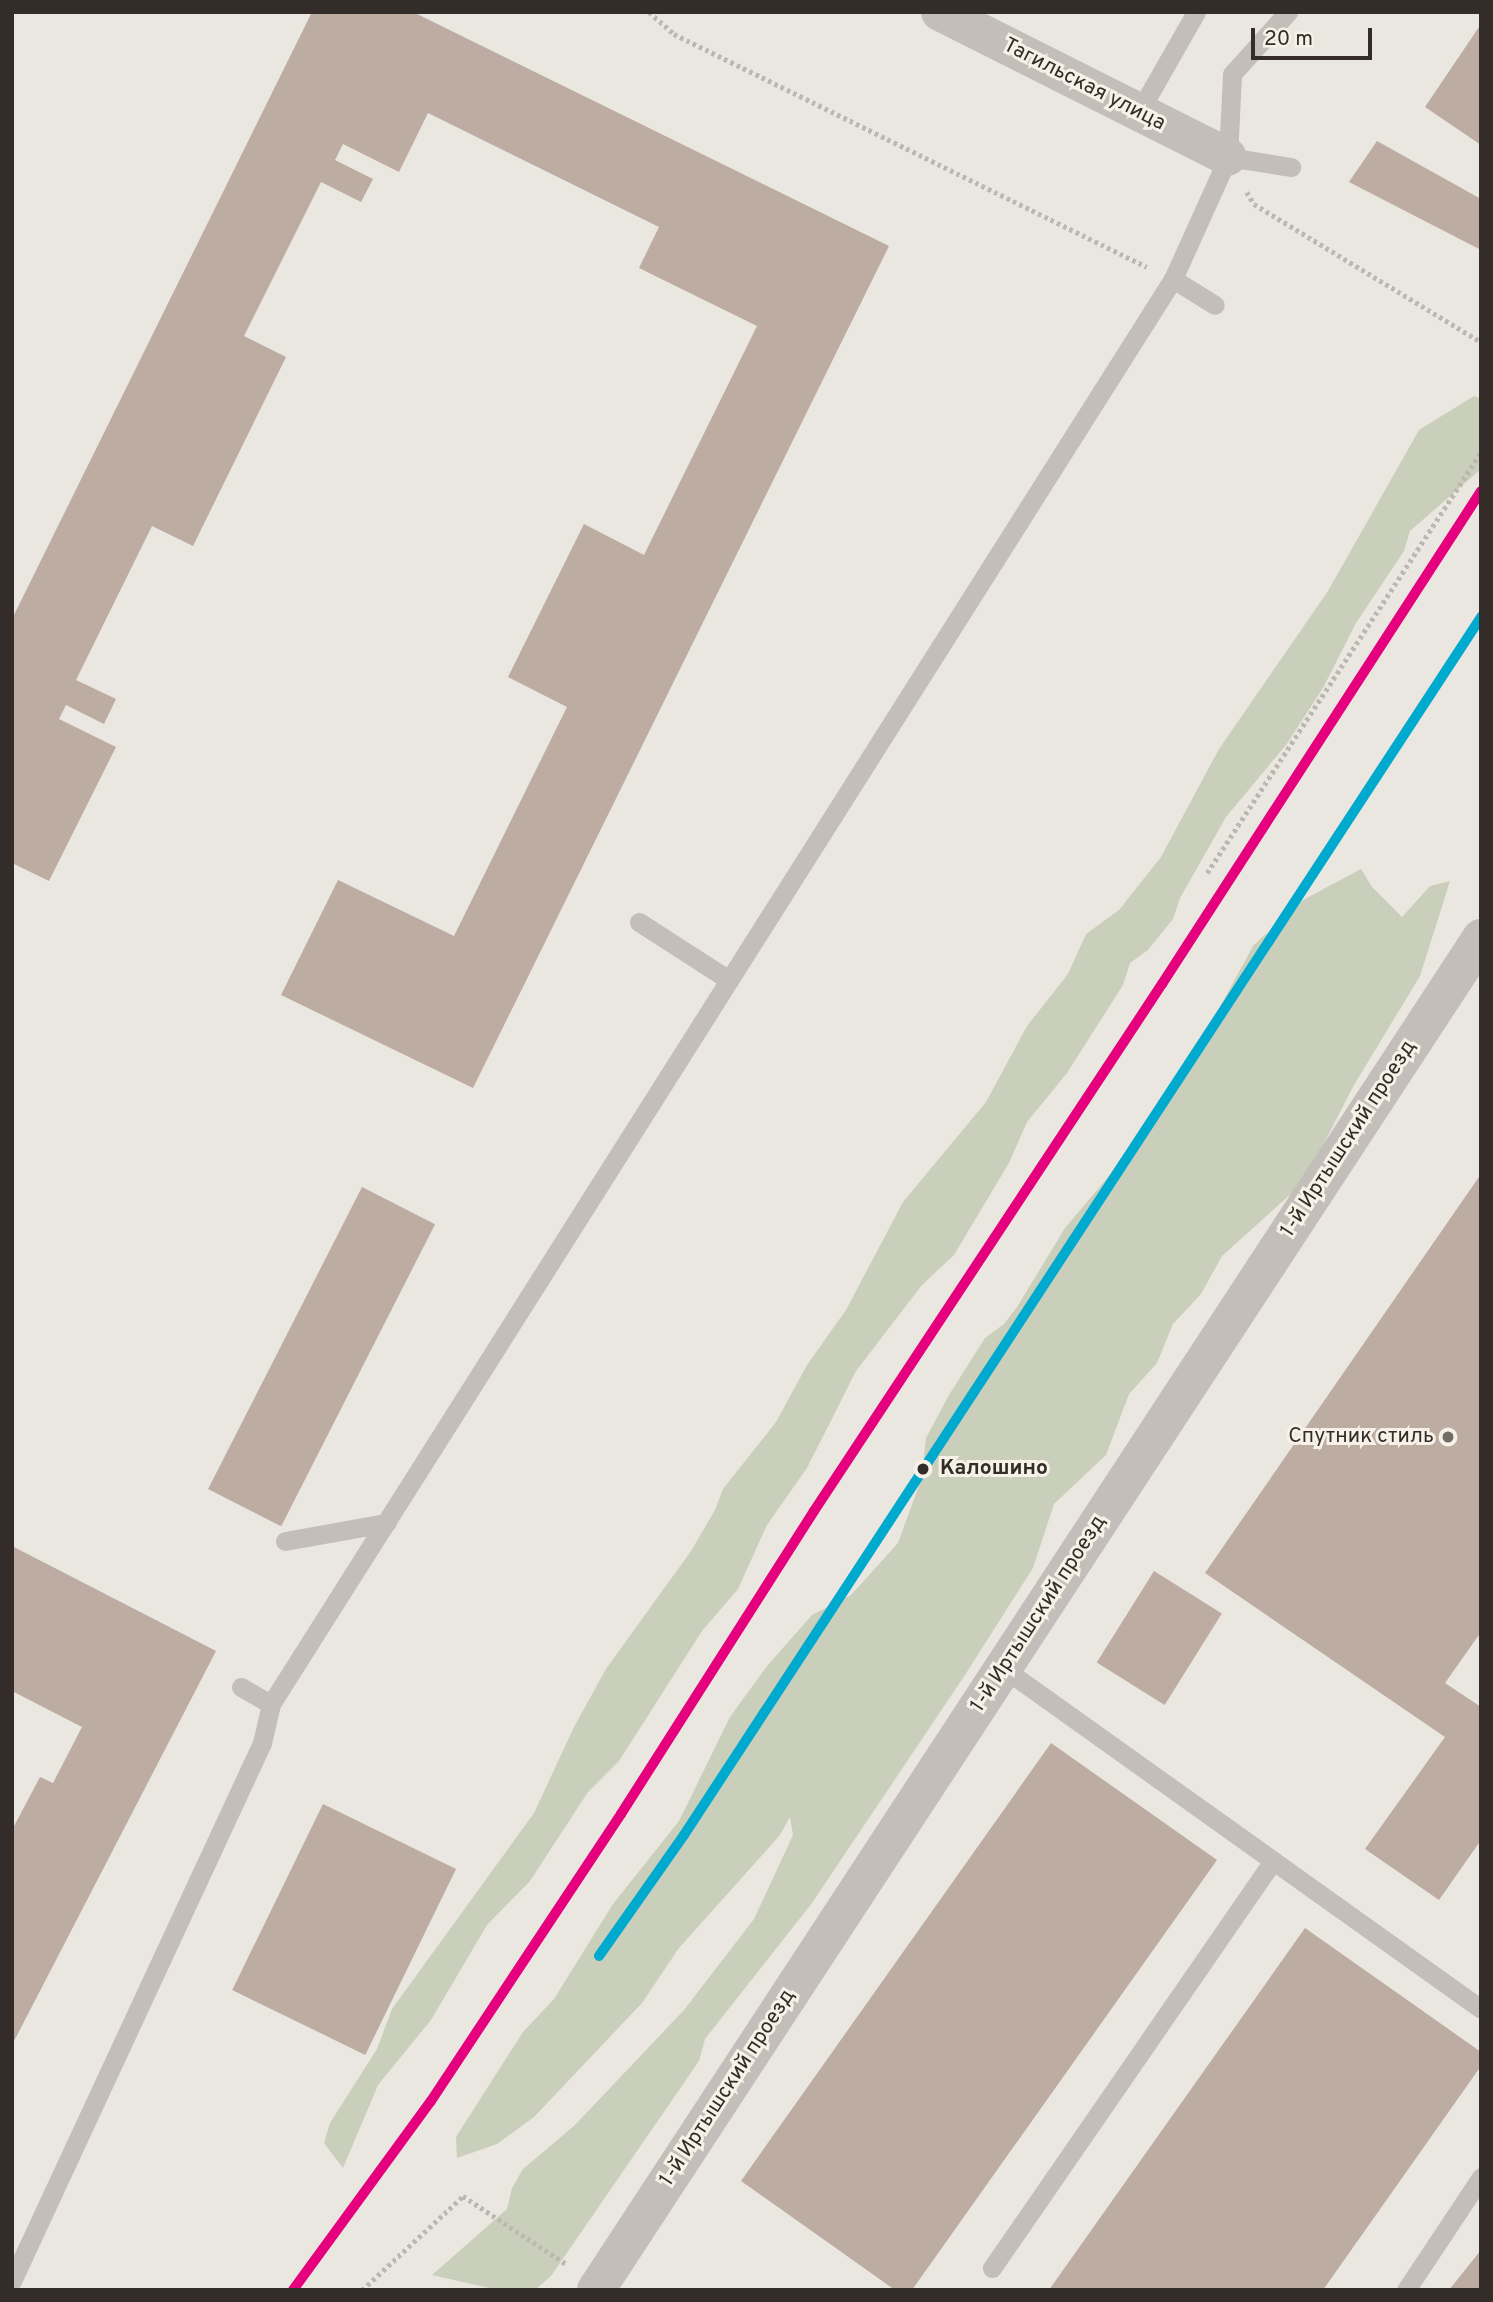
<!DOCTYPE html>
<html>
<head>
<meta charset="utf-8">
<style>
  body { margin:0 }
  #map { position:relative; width:1493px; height:2302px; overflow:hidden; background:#eae6e0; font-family:Overpass,sans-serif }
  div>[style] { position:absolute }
  .green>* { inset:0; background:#cacfbb }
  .building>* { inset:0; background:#bcaca2; transform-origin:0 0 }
  .path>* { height:4.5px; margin-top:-2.25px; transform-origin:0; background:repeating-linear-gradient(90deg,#bcb7b1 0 3.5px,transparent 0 7px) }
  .service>* { height:19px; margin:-9.5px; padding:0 9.5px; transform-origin:9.5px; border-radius:9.5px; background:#c3beb9 }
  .minor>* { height:38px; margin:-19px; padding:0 19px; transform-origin:19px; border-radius:19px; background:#c3beb9 }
  .rail-1>* { height:10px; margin:-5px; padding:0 5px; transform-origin:5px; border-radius:5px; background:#e5007d }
  .rail-2>* { height:10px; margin:-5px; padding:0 5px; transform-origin:5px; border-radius:5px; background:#00a9ce }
  .dots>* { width:19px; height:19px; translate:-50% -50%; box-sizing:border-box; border:4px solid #f7f1e7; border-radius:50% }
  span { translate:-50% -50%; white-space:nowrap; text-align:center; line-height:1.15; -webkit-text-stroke:6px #f7f1e7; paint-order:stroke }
  .street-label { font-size:21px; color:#332c28 }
  .poi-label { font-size:21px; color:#332c28 }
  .right { translate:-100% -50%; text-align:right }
  .stop-label { font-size:21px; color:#332c28; font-weight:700 }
  .left { translate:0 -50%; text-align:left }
  .frame { position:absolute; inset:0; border:14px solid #332c28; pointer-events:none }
  .scale { position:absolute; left:1251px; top:28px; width:121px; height:32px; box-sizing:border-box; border:4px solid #332c28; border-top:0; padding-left:9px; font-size:21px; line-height:24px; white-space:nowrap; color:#332c28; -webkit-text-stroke:5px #f7f1e7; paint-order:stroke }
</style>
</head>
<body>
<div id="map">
  <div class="green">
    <div style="clip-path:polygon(1474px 396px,1481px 399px,1481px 469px,1410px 531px,1404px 551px,1356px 623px,1323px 688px,1286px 745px,1226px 817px,1180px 898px,1173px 919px,1148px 950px,1130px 963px,1123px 985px,1067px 1073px,1027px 1122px,1009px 1163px,954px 1255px,922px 1285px,856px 1371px,807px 1468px,767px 1525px,738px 1589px,702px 1631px,619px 1761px,588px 1792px,530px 1881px,487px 1925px,431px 2020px,378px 2085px,343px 2168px,324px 2143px,330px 2123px,377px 2049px,392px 2009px,534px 1813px,574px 1727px,606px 1669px,691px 1551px,715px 1510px,723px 1489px,776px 1422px,807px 1365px,846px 1310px,903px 1202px,986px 1102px,1027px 1026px,1068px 974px,1086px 934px,1119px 910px,1161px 857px,1219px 749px,1328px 591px,1419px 430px)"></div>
    <div style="clip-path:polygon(1361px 869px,1372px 887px,1402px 917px,1430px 886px,1450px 881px,1420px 976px,1354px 1085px,1304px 1182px,1222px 1256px,1201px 1294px,1173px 1324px,1157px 1363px,1129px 1394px,1106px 1455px,1054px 1504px,1033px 1568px,965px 1675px,812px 1903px,705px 2039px,699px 2061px,551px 2276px,535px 2290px,498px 2290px,432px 2275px,507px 2209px,512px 2188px,523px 2169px,575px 2125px,684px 2010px,754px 1919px,793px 1835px,790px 1817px,780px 1835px,679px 1948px,642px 2003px,534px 2117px,497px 2144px,457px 2158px,456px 2137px,523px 2032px,554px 1999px,613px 1904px,679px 1821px,730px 1717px,767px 1666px,812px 1615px,851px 1595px,898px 1543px,921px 1480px,926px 1438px,949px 1395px,985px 1338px,1004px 1324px,1017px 1307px,1065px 1228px,1108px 1177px,1192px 1059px,1253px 946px,1303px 900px)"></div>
  </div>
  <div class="building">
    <div style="clip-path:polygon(312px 12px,413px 12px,889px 246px,473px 1088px,281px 995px,338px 880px,454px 936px,567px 707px,508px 677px,584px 524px,644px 555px,757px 326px,639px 268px,659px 227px,428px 113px,399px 172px,343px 144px,335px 160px,373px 179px,361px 202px,321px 182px,244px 336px,286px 357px,193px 546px,152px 526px,76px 680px,116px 699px,104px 724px,66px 705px,59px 719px,116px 747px,49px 881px,12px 863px,12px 619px)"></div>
    <div style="clip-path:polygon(1481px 24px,1481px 145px,1425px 107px)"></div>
    <div style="clip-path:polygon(1377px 141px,1481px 199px,1481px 250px,1349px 182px)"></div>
    <div style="clip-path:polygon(1481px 1174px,1481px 1632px,1445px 1683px,1481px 1707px,1481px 1840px,1439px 1900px,1365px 1849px,1445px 1737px,1205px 1573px)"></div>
    <div style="left:362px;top:1187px;width:82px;height:339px;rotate:27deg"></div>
    <div style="clip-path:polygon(12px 1546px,216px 1651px,12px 2045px,12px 1830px,40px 1777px,53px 1783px,82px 1727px,12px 1691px)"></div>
    <div style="left:1154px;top:1571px;width:80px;height:108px;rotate:32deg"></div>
    <div style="clip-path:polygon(1051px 1743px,1217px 1860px,912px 2290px,895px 2290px,741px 2181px)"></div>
    <div style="left:323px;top:1804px;width:148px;height:207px;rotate:26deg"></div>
    <div style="clip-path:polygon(1305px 1928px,1481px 2052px,1481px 2066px,1323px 2290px,1049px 2290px)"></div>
    <div style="clip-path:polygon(1481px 2250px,1481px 2290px,1449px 2290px)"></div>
  </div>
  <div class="path">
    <div style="left:649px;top:12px;width:33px;rotate:41deg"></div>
    <div style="left:674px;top:34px;width:527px;rotate:26.22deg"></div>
    <div style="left:1247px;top:192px;width:14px;rotate:60deg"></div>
    <div style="left:1254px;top:204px;width:266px;rotate:31.3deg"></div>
    <div style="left:1207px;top:873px;width:502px;rotate:-56.94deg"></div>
    <div style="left:362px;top:2290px;width:138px;rotate:-42.9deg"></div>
    <div style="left:463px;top:2196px;width:123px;rotate:33.4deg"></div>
  </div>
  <div class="service">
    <div style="left:1139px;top:112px;width:115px;rotate:-60.3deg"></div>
    <div style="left:1228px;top:157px;width:64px;rotate:9deg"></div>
    <div style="left:1173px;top:279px;width:49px;rotate:31.8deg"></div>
    <div style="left:639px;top:922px;width:107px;rotate:32.8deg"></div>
    <div style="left:285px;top:1541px;width:103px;rotate:-10.1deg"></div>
    <div style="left:1003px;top:1668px;width:587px;rotate:35.5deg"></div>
    <div style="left:241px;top:1687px;width:34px;rotate:30deg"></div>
    <div style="left:992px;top:2268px;width:495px;rotate:-55.4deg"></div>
    <div style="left:12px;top:2281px;width:593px;rotate:-65.08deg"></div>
    <div style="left:262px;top:1743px;width:40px;rotate:-77deg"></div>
    <div style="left:271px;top:1704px;width:1686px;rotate:-57.67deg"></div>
    <div style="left:1173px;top:279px;width:134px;rotate:-65.7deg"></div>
    <div style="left:1228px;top:157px;width:83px;rotate:-87.2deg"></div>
    <div style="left:1232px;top:74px;width:84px;rotate:-47.9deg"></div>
    <div style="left:1406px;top:2290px;width:136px;rotate:-56.4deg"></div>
  </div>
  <div class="minor">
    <div style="left:940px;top:12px;width:322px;rotate:26.7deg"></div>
    <div style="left:596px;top:2290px;width:1616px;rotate:-56.79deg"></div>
  </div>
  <div class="rail-1">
    <div style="left:293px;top:2290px;width:234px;rotate:-53.9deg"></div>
    <div style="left:431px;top:2101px;width:344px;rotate:-56.5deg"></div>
    <div style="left:621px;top:1814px;width:359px;rotate:-57.5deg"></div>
    <div style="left:814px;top:1511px;width:632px;rotate:-56.56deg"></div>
    <div style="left:1162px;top:984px;width:587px;rotate:-57.09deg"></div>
  </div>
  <div class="rail-2">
    <div style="left:599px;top:1956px;width:148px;rotate:-54.9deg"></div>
    <div style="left:684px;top:1835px;width:1456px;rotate:-56.8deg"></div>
  </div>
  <div class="dots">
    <div style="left:1448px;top:1437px;background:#736d68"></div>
    <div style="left:923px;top:1469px;background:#332c28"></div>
  </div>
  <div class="street-label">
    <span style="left:1084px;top:85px;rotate:27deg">Тагильская улица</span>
    <span style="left:1349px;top:1139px;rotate:-57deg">1-й Иртышский проезд</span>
    <span style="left:1039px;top:1614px;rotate:-57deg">1-й Иртышский проезд</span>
    <span style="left:728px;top:2088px;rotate:-57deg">1-й Иртышский проезд</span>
  </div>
  <div class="poi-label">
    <span class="right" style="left:1434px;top:1437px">Спутник стиль</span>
  </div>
  <div class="stop-label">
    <span class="left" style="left:940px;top:1469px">Калошино</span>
  </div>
  <div class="frame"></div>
  <div class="scale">20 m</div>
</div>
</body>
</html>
